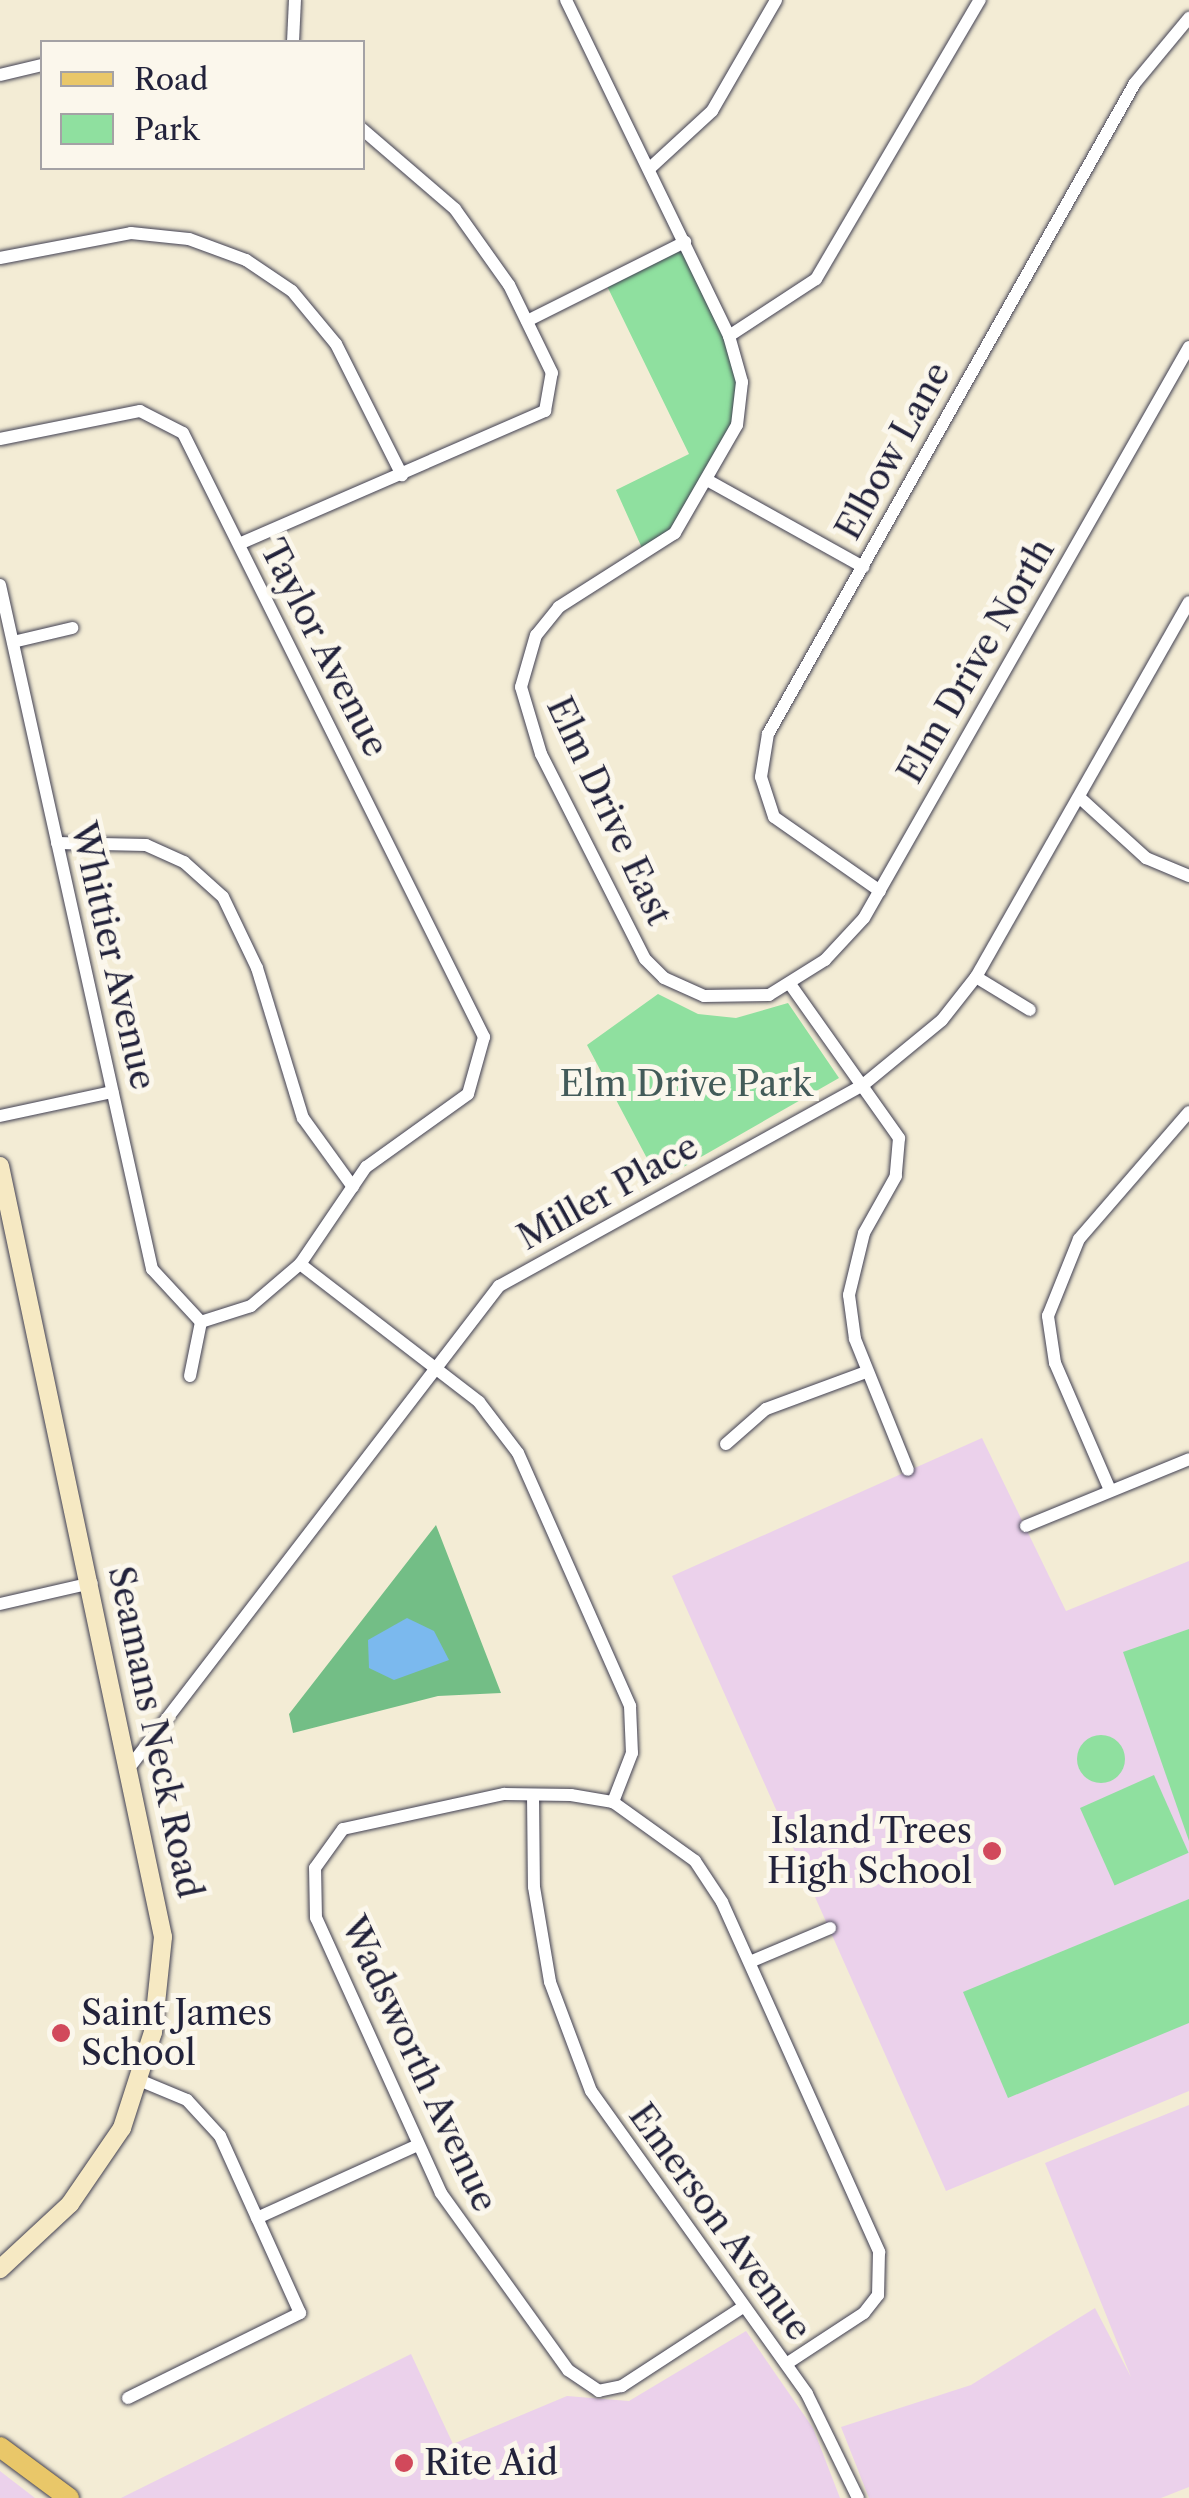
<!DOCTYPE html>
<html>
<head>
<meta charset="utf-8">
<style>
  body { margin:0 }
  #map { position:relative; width:1189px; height:2498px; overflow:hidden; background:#f3ecd5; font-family:"Libre Caslon Text",serif }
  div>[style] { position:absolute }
  .built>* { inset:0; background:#ebd1eb }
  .green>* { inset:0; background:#8fe09f; transform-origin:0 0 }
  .round { border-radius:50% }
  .forest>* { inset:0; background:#73be86 }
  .water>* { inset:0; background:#7bb9ee }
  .roads { filter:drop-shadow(0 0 2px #414052) drop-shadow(0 0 2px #414052) }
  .street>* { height:12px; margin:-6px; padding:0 6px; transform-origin:6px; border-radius:6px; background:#fff }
  .secondary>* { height:18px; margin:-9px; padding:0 9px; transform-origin:9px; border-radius:9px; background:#f6e9c3 }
  .primary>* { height:20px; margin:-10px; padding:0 10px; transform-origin:10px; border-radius:10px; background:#e9c769 }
  .dots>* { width:28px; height:28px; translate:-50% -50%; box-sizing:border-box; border:5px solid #fbf7ec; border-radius:50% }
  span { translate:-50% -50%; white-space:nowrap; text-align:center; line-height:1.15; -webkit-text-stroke:10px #fbf7ec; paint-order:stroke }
  .street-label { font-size:35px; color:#22223b }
  .park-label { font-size:35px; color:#435b59 }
  .poi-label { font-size:35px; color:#22223b }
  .right { translate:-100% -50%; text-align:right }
  .left { translate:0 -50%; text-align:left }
  .legend { position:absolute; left:40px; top:40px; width:325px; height:130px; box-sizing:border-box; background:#fbf7ec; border:2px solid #a4a2a5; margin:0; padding:12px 18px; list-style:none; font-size:30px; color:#22223b }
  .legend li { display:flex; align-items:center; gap:20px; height:50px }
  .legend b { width:50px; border:2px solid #a4a2a5 }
</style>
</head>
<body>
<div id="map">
  <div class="built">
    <div style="clip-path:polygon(982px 1438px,1066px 1611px,1189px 1561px,1189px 2091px,946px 2191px,672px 1576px)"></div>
    <div style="clip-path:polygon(1189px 2105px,1189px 2487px,1161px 2498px,869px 2498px,841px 2427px,971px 2385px,1095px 2308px,1131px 2377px,1045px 2163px)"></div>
    <div style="clip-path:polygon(746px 2331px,813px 2428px,840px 2498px,121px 2498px,411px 2354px,453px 2444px,567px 2396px,629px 2401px)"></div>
    <div style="clip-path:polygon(0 2471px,35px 2498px,0 2498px)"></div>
  </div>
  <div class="green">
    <div style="clip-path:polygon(684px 246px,737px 363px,735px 424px,673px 531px,646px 557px,616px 490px,689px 454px,606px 284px)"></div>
    <div style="clip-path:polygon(658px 994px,698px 1014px,736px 1018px,788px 1003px,839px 1078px,659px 1181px,587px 1045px)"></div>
    <div style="clip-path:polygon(1189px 1629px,1189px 1841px,1123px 1652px)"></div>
    <div class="round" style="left:1077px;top:1735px;width:48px;height:48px"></div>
    <div style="left:1154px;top:1775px;width:85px;height:81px;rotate:66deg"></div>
    <div style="clip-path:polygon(1189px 1899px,1189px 2023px,1008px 2098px,963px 1992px)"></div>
  </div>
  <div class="forest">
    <div style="clip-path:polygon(436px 1525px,501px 1693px,438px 1696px,293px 1733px,289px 1714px)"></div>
  </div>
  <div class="water">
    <div style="clip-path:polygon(407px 1618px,434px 1631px,449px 1660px,394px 1680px,369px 1668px,368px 1640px)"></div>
  </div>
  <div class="roads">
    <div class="street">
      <div style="left:566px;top:0;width:373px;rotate:64.1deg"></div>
      <div style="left:729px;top:336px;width:48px;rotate:74.2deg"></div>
      <div style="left:742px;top:382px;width:43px;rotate:96.6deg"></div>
      <div style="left:737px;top:425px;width:125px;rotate:119.9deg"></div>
      <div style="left:675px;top:533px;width:138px;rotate:147.5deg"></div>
      <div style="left:559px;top:607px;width:36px;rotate:129deg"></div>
      <div style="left:536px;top:635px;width:54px;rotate:106.1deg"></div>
      <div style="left:521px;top:687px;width:70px;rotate:73.4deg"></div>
      <div style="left:541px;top:754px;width:230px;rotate:63.1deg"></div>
      <div style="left:645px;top:959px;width:27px;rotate:45deg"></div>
      <div style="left:664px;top:978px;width:44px;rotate:24.2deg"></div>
      <div style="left:704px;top:996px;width:65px;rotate:-0.9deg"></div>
      <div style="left:769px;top:995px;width:66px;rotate:-32deg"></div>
      <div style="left:825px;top:960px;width:57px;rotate:-47.1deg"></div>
      <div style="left:864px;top:918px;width:657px;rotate:-60.35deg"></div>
      <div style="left:293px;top:42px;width:42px;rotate:-87.3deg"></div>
      <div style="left:0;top:75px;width:43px;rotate:-13.4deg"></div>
      <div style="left:649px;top:169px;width:86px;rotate:-42.6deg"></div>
      <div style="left:712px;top:111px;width:128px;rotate:-60deg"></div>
      <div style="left:0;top:258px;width:133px;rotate:-10.8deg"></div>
      <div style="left:131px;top:233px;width:58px;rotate:5.9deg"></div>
      <div style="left:189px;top:239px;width:61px;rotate:20.2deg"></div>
      <div style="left:246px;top:260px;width:55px;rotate:34deg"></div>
      <div style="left:292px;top:291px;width:69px;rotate:50.3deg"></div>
      <div style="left:336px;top:344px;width:147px;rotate:63.3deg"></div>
      <div style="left:527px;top:321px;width:177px;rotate:-26.6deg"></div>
      <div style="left:729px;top:336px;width:104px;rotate:-33.2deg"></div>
      <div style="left:816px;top:279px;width:324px;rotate:-59.6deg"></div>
      <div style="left:0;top:439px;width:143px;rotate:-11.3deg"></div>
      <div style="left:140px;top:411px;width:48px;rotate:27.1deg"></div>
      <div style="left:183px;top:433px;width:675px;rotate:63.51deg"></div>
      <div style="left:484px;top:1037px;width:59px;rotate:105.7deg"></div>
      <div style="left:468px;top:1094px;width:125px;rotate:144.4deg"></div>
      <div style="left:366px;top:1167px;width:117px;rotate:124.2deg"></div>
      <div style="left:300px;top:1264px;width:65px;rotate:139.4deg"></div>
      <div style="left:251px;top:1306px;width:52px;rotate:162.3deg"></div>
      <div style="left:707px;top:480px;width:179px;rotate:29.1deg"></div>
      <div style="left:239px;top:544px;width:334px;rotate:-23.5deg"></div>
      <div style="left:545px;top:411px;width:39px;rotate:-80deg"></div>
      <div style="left:552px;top:373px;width:98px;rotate:-116deg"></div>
      <div style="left:509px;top:285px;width:93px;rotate:-125.4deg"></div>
      <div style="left:455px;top:209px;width:123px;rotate:-139.3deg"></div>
      <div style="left:0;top:585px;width:701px;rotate:77.47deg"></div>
      <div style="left:152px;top:1269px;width:72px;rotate:47.2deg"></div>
      <div style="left:13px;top:642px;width:61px;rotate:-13.3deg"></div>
      <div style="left:1079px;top:797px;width:91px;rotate:42.3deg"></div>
      <div style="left:1146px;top:858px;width:47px;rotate:22.7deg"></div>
      <div style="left:57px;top:843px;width:89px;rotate:1.3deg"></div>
      <div style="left:146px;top:845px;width:42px;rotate:24.1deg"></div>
      <div style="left:184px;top:862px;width:52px;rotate:41.9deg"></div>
      <div style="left:223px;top:897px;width:79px;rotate:64.4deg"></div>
      <div style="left:257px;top:968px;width:157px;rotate:73deg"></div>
      <div style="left:303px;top:1118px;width:85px;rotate:54.1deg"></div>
      <div style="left:880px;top:891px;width:129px;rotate:-145.1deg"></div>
      <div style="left:774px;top:817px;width:42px;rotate:-108deg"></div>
      <div style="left:761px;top:777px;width:44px;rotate:-80.8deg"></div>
      <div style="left:768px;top:734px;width:747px;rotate:-60.59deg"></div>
      <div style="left:1135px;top:83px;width:85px;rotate:-50.3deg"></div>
      <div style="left:976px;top:977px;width:63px;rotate:31.4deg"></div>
      <div style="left:790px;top:984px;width:189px;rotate:54.7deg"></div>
      <div style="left:899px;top:1138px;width:38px;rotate:95deg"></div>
      <div style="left:896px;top:1176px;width:65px;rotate:119.3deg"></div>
      <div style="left:864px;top:1233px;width:64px;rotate:103.6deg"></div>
      <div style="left:849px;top:1295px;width:44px;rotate:82.2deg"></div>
      <div style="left:855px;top:1339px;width:141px;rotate:68deg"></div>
      <div style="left:0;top:1116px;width:115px;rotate:-12.1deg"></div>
      <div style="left:300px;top:1264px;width:226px;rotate:37.6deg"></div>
      <div style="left:479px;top:1402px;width:64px;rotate:52.6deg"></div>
      <div style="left:518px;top:1453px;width:277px;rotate:66.1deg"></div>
      <div style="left:630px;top:1706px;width:47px;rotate:87.6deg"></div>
      <div style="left:632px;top:1753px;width:53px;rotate:111.2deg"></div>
      <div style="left:190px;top:1376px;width:55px;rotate:-78.5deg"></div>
      <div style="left:726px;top:1444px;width:53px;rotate:-41.2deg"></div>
      <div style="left:766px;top:1409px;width:107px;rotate:-20.3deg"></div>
      <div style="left:1110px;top:1490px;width:138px;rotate:-113.4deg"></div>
      <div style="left:1055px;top:1363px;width:48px;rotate:-98.5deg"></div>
      <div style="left:1048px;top:1316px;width:83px;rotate:-68.1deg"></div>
      <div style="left:1079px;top:1239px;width:168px;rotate:-49.1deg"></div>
      <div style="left:1026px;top:1526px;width:176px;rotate:-22.3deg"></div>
      <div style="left:0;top:1604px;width:94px;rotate:-12.9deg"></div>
      <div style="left:132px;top:1764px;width:603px;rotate:-52.48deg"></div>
      <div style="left:499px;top:1286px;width:416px;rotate:-28.9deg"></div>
      <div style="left:863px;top:1085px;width:102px;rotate:-39.4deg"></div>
      <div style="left:942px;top:1020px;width:55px;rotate:-51.7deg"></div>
      <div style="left:976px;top:977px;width:431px;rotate:-60.4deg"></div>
      <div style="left:533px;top:1795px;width:92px;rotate:89.4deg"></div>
      <div style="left:534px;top:1887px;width:96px;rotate:80.4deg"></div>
      <div style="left:550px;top:1982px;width:116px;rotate:69.4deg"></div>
      <div style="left:591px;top:2091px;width:372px;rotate:54.5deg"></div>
      <div style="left:807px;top:2394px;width:116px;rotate:63.9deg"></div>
      <div style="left:750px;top:1962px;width:87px;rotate:-23deg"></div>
      <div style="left:257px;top:2218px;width:177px;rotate:-24.4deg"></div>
      <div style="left:743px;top:2307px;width:145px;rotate:146.9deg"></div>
      <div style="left:622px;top:2386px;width:24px;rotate:168deg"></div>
      <div style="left:599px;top:2391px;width:37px;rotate:-146deg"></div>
      <div style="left:568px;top:2370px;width:218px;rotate:-125.7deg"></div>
      <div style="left:441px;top:2193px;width:302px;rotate:-114.4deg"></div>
      <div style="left:316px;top:1918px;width:50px;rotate:-91.1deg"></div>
      <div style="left:315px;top:1868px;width:48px;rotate:-54.3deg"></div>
      <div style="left:343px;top:1829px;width:165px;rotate:-12.3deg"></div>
      <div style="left:504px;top:1794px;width:67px;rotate:0.9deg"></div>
      <div style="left:571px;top:1795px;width:43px;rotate:9.5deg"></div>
      <div style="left:613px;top:1802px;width:101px;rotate:35.7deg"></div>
      <div style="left:695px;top:1861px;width:49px;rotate:56.6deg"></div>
      <div style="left:722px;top:1902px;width:384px;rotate:65.8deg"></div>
      <div style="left:879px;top:2252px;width:43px;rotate:91.3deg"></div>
      <div style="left:878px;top:2295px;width:23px;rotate:128deg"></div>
      <div style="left:864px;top:2313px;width:93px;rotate:146.8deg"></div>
      <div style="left:128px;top:2398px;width:192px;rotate:-26.3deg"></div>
      <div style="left:300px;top:2313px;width:194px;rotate:-114.3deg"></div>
      <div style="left:220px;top:2136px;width:49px;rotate:-132.5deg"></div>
      <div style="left:187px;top:2100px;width:52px;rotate:-157.4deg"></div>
    </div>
    <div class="secondary">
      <div style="left:0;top:1166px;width:788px;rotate:78.06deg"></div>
      <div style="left:163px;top:1937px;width:96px;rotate:96deg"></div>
      <div style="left:153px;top:2032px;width:101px;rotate:107.9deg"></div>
      <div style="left:122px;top:2128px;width:92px;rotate:124.4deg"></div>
      <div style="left:70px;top:2204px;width:96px;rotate:137.1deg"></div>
    </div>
    <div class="primary">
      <div style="left:0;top:2447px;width:86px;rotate:36.5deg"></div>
    </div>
  </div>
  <div class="dots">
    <div style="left:992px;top:1851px;background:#d1495b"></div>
    <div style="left:61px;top:2033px;background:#d1495b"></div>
    <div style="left:404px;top:2463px;background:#d1495b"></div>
  </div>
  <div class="street-label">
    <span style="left:893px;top:451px;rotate:-61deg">Elbow Lane</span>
    <span style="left:324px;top:648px;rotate:63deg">Taylor Avenue</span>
    <span style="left:976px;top:661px;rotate:-60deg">Elm Drive North</span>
    <span style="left:609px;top:811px;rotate:65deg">Elm Drive East</span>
    <span style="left:113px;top:956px;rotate:77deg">Whittier Avenue</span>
    <span style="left:608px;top:1192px;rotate:-29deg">Miller Place</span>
    <span style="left:155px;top:1732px;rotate:78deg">Seamans Neck Road</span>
    <span style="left:419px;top:2064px;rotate:65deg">Wadsworth Avenue</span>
    <span style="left:720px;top:2222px;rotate:54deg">Emerson Avenue</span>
  </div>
  <div class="park-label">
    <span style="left:686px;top:1084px">Elm Drive Park</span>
  </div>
  <div class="poi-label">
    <span class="right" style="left:972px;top:1851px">Island Trees<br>High School</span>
    <span class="left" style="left:81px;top:2033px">Saint James<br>School</span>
    <span class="left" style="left:424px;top:2463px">Rite Aid</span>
  </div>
  <ul class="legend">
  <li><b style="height:12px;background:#e9c769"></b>Road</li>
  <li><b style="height:28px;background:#8fe09f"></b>Park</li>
  </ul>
</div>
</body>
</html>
